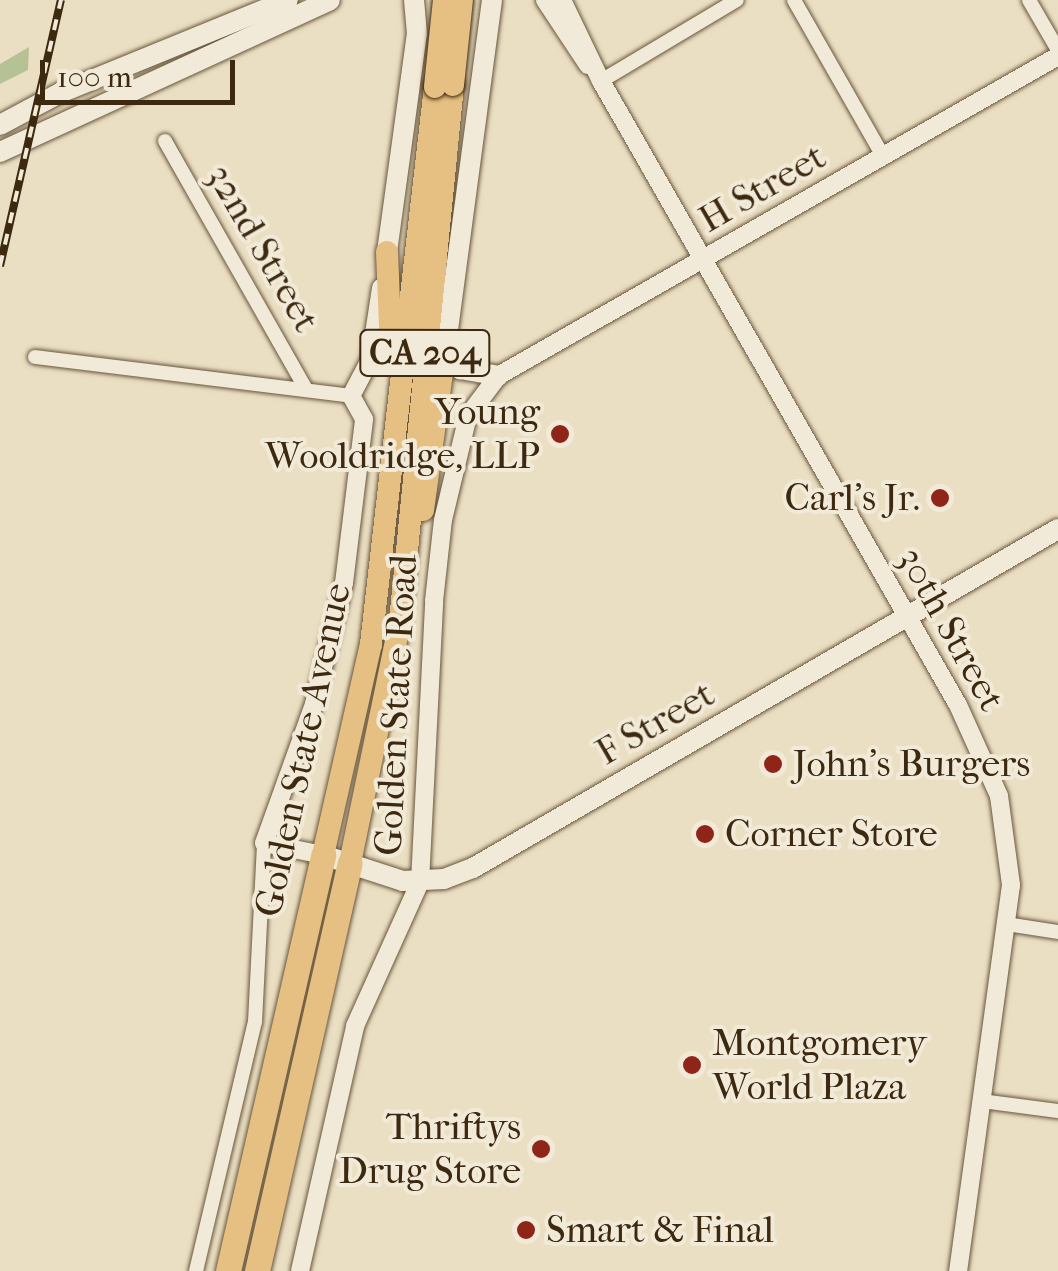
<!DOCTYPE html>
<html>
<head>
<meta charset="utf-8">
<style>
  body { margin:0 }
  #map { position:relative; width:1058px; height:1271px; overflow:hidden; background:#ebdfc3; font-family:"IM FELL French Canon",serif }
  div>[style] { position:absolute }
  .green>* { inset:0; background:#b6c295 }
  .roads { filter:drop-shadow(0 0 2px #68563c) drop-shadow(0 0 2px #68563c) }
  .minor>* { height:14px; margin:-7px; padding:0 7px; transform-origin:7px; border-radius:7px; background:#f2ead8 }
  .tertiary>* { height:18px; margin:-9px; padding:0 9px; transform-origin:9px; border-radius:9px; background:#f2ead8 }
  .secondary>* { height:20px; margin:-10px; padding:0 10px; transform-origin:10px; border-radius:10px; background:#f2ead8 }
  .trunk>* { height:22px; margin:-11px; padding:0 11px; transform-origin:11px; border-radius:11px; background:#e6c082 }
  .motorway>* { height:25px; margin:-12.5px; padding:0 12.5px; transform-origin:12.5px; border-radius:12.5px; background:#e6c082 }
  .rail>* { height:8px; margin-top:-4px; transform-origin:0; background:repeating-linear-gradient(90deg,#f2ead8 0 11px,#3d290f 0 22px); box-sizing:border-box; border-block:2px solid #3d290f }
  .bridges { filter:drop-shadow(0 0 2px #3d290f) drop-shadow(0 0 2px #3d290f) }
  .trunk-bridge>* { height:22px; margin:-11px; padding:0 11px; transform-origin:11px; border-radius:11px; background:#e6c082 }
  .dots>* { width:28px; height:28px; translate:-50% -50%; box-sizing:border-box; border:5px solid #f2ead8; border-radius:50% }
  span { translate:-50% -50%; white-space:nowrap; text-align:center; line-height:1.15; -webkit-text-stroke:8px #f2ead8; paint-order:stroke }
  .shield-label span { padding:2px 8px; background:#f2ead8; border:2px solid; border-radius:8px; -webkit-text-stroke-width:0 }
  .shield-label { font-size:35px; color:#3d290f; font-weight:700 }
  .street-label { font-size:38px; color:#3d290f }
  .poi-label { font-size:38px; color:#3d290f }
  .right { translate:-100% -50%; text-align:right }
  .left { translate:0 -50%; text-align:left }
  .scale { position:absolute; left:40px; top:60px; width:195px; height:45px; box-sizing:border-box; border:5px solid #3d290f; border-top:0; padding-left:12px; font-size:30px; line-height:35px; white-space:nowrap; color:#3d290f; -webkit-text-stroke:8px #f2ead8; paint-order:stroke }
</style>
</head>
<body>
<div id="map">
  <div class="green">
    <div style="clip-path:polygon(29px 47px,28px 70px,0 84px,0 64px)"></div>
  </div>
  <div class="roads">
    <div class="minor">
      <div style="left:794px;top:0;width:180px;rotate:60.3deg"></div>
      <div style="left:1029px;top:0;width:58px;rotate:59.9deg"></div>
      <div style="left:601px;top:81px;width:158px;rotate:-30.8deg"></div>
      <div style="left:165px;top:141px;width:283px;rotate:60.4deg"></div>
      <div style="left:35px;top:357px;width:318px;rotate:7deg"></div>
      <div style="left:1006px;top:924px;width:53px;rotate:8.7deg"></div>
      <div style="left:982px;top:1101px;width:77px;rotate:7.5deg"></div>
      <div style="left:196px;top:1271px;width:256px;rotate:-76.7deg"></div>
      <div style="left:255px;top:1022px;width:179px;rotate:-87.1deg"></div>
    </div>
    <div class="tertiary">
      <div style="left:545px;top:0;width:78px;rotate:56.5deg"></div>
      <div style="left:562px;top:0;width:90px;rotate:64.3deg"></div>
      <div style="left:601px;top:81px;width:719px;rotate:60.23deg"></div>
      <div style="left:958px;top:705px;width:100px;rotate:65.7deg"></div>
      <div style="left:999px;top:796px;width:90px;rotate:82.3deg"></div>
      <div style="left:1011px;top:885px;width:390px;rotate:97.8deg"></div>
      <div style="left:323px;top:855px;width:60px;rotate:-168.5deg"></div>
      <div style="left:264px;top:843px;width:148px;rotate:-70.2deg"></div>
      <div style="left:314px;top:704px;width:125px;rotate:-76.1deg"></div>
      <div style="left:344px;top:583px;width:165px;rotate:-83deg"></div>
      <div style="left:364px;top:419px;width:26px;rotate:-119deg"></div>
      <div style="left:351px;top:396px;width:41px;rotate:-62.2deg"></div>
      <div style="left:370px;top:360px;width:73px;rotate:-81.3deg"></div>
      <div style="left:300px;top:1271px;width:251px;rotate:-77.3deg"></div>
      <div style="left:355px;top:1026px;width:158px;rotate:-65.7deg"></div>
      <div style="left:420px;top:882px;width:281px;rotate:-87.1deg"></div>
      <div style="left:434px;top:601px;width:81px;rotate:-83.7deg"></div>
      <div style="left:443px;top:520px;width:107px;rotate:-76.5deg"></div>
      <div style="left:468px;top:416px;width:50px;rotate:-53.1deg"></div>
      <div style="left:498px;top:376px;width:645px;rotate:-29.74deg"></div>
    </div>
    <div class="secondary">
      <div style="left:492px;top:0;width:347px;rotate:97.6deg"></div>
      <div style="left:446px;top:344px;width:29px;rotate:61deg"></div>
      <div style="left:460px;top:369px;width:39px;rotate:10deg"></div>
      <div style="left:0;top:125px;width:68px;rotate:-28.1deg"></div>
      <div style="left:60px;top:93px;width:246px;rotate:-22.2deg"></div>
      <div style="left:0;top:152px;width:363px;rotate:-24.7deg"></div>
      <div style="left:387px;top:252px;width:220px;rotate:-82.2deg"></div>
      <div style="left:417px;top:34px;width:34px;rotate:-95deg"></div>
      <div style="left:323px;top:855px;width:84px;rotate:18deg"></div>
      <div style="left:403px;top:881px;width:41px;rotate:-2.8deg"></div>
      <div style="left:444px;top:879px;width:31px;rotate:-21deg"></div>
      <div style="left:473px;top:868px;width:676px;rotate:-30.09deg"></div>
    </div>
    <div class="trunk">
      <div style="left:387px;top:252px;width:101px;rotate:87.7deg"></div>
      <div style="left:423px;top:510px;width:168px;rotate:-82.1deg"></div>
      <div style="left:323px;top:855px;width:216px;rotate:-77.2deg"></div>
      <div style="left:371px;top:644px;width:561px;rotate:-83.45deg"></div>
      <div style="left:350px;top:863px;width:247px;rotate:-78.3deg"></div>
      <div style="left:400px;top:621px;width:539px;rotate:-84.35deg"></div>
    </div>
    <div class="motorway">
      <div style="left:228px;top:1271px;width:427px;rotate:-77.1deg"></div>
      <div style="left:257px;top:1271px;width:418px;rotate:-77.2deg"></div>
    </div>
  </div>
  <div class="rail">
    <div style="left:0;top:266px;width:273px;rotate:-77.1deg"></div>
  </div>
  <div class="bridges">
    <div class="trunk-bridge">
      <div style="left:453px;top:85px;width:85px;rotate:-84deg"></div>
      <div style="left:435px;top:87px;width:87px;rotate:-84.1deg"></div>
    </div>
  </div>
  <div class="dots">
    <div style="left:560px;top:434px;background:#8f2418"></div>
    <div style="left:940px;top:498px;background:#8f2418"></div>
    <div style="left:773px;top:764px;background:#8f2418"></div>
    <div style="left:705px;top:834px;background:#8f2418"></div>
    <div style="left:692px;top:1065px;background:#8f2418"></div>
    <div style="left:541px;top:1149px;background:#8f2418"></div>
    <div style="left:526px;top:1230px;background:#8f2418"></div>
  </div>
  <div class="shield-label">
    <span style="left:425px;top:353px">CA 204</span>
  </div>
  <div class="street-label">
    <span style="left:762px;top:188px;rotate:-30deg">H Street</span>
    <span style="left:263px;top:248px;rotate:60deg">32nd Street</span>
    <span style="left:951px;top:629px;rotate:61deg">30th Street</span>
    <span style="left:396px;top:705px;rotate:-87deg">Golden State Road</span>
    <span style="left:655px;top:723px;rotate:-30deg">F Street</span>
    <span style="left:303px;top:750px;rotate:-78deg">Golden State Avenue</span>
  </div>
  <div class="poi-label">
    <span class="right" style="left:540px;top:434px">Young<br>Wooldridge, LLP</span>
    <span class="right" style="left:920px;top:498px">Carl's Jr.</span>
    <span class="left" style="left:793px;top:764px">John's Burgers</span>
    <span class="left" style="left:725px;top:834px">Corner Store</span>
    <span class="left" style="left:712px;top:1065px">Montgomery<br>World Plaza</span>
    <span class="right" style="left:521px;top:1149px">Thriftys<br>Drug Store</span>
    <span class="left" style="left:546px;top:1230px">Smart &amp; Final</span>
  </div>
  <div class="scale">100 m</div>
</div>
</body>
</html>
